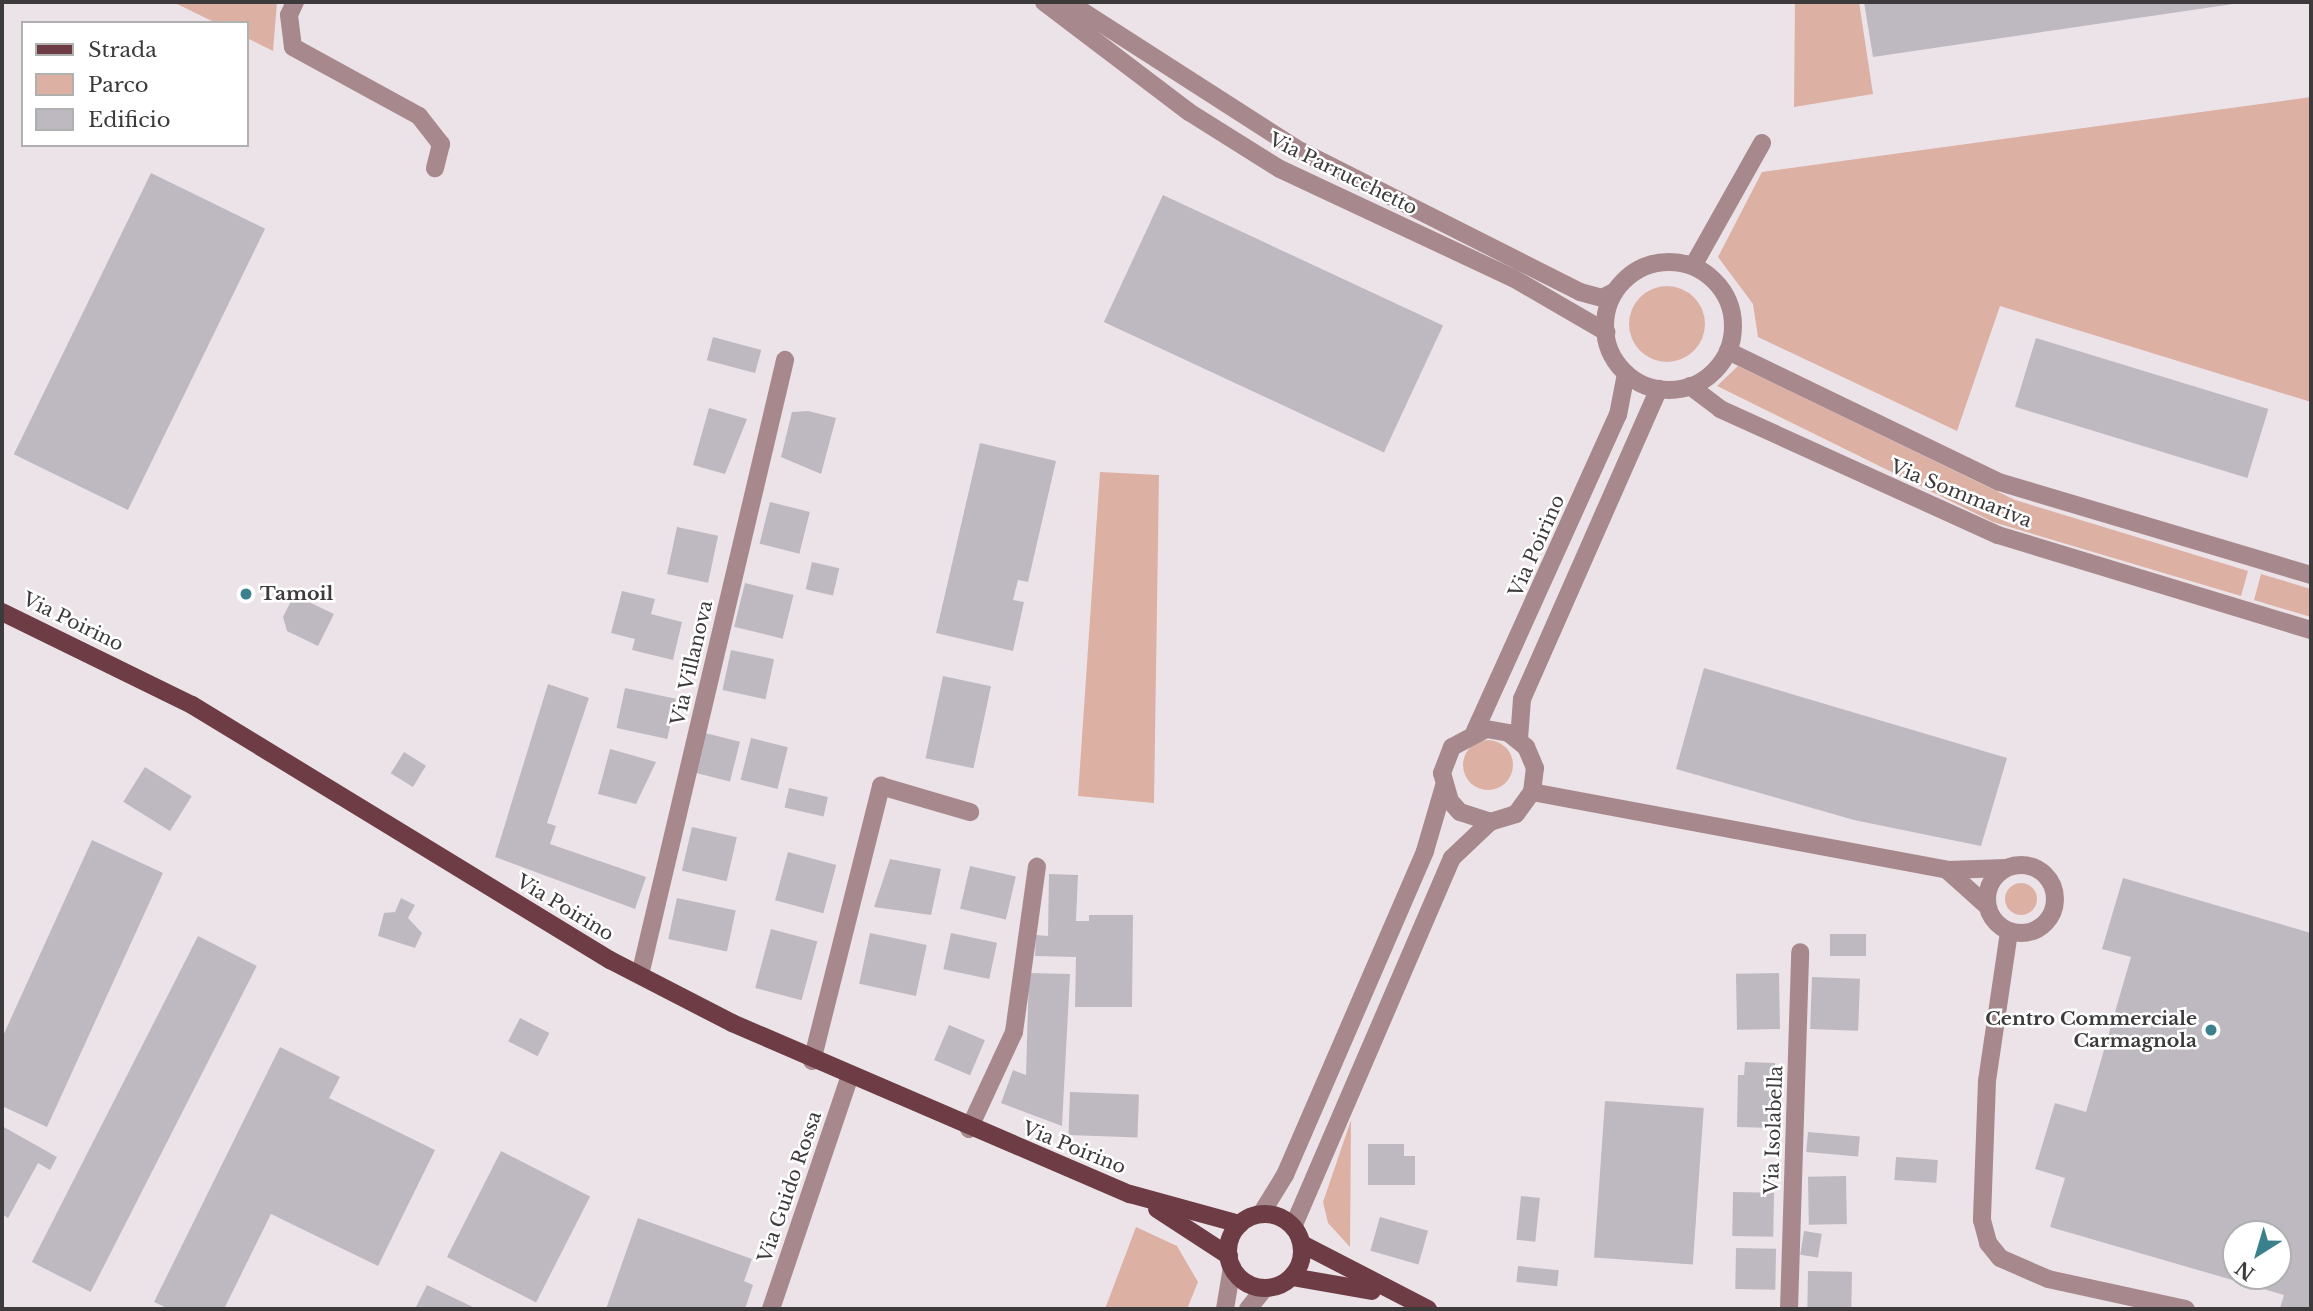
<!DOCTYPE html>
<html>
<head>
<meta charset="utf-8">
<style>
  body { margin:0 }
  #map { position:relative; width:2313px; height:1311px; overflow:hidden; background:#ece3e8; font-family:"Libre Baskerville",serif }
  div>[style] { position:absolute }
  .green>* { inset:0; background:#ddb0a4 }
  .round { border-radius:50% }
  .building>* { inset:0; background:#beb9c0; transform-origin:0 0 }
  .minor>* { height:18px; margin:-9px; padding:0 9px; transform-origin:9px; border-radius:9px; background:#a7898d }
  .minor>.ring { margin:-9px; padding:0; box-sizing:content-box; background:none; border:18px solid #a7898d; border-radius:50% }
  .major>* { height:18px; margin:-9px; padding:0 9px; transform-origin:9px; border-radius:9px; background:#6d3c45 }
  .major>.ring { margin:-9px; padding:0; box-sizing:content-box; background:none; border:18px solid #6d3c45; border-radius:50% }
  .dots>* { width:19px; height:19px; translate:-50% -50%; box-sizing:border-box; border:4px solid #fff; border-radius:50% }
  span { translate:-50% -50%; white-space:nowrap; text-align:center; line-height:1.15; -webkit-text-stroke:5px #fff; paint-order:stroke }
  .street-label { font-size:19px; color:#3d3a3c }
  .poi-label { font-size:19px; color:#3d3a3c; font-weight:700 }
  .left { translate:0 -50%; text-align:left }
  .right { translate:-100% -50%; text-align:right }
  .frame { position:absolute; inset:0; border:4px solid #3d3a3c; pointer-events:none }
  .legend { position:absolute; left:21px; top:21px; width:228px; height:126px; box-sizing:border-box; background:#fff; border:2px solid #b1b0b1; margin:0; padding:9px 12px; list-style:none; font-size:21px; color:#3d3a3c }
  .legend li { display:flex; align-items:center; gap:14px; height:35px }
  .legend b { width:35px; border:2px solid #b1b0b1 }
  .north { position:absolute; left:2222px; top:1220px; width:70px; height:70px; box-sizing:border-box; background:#fff; border:2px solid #b1b0b1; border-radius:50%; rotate:217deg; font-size:19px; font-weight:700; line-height:28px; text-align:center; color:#3d3a3c }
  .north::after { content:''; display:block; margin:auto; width:24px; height:32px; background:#3b808d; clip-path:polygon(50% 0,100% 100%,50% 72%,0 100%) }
</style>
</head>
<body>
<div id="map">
  <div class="green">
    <div style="clip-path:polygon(173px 2px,277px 2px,273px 51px,247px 38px,247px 23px,216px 23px)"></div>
    <div style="clip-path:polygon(1795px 2px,1859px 2px,1873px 94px,1794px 107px)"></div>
    <div style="clip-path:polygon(2311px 97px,2311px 402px,2000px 306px,1957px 431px,1758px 337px,1753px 304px,1718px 257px,1762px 172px)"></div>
    <div class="round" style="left:1629px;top:286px;width:76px;height:76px"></div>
    <div style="clip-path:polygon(1738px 366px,2015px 500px,2248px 571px,2241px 596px,1993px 522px,1717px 386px)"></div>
    <div style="clip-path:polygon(1100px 472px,1159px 475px,1154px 803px,1078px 796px)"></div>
    <div style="clip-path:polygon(2261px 574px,2311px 589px,2311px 617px,2254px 600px)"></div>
    <div class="round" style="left:1463px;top:740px;width:50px;height:50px"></div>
    <div class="round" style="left:2005px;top:883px;width:32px;height:32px"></div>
    <div style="clip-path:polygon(1351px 1120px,1350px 1247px,1328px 1223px,1323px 1202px)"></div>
    <div style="clip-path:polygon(1136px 1227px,1177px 1246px,1198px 1282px,1187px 1309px,1105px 1309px)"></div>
  </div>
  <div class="building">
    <div style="clip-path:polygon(1864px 2px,2240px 2px,2240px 3px,1873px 57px)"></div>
    <div style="left:151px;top:173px;width:127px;height:313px;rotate:26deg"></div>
    <div style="left:1163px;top:195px;width:309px;height:140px;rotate:25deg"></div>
    <div style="left:713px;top:337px;width:50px;height:24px;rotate:15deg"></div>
    <div style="left:2036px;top:338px;width:243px;height:72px;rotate:17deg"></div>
    <div style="clip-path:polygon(709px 408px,747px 419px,725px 474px,693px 465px)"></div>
    <div style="clip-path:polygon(808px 411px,836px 418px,821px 474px,781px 457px,792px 412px)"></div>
    <div style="clip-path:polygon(980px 443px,1056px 461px,1028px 582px,1018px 580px,1013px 600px,1024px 602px,1013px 651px,936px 633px)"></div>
    <div style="left:770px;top:502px;width:41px;height:43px;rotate:14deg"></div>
    <div style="left:677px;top:527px;width:42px;height:48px;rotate:12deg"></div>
    <div style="left:812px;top:562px;width:28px;height:28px;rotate:13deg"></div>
    <div style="left:745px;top:583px;width:50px;height:45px;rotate:14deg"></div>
    <div style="clip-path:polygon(622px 591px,655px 599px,651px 614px,682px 622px,673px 660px,632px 650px,635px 639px,611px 633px)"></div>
    <div style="clip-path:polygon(294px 595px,334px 614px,318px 646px,287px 631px,283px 617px)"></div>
    <div style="left:731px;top:650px;width:44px;height:41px;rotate:12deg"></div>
    <div style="clip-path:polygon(1704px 668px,2007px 758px,1981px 846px,1854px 820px,1676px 769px)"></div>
    <div style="left:943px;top:676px;width:49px;height:84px;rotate:12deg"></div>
    <div style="clip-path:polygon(548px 684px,589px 698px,547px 823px,556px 826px,550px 844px,646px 877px,635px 909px,495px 857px)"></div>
    <div style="left:625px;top:688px;width:52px;height:41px;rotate:12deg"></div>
    <div style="left:705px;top:733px;width:36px;height:41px;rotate:14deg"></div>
    <div style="left:751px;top:738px;width:38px;height:43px;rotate:14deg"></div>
    <div style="clip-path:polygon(610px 749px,656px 762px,636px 804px,598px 794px)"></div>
    <div style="left:404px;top:752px;width:26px;height:25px;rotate:32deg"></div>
    <div style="left:145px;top:767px;width:55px;height:41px;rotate:32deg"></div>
    <div style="left:789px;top:788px;width:40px;height:20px;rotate:13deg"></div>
    <div style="left:692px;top:827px;width:46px;height:45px;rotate:13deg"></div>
    <div style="clip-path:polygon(92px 840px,163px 873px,47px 1127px,2px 1106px,2px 1038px)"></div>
    <div style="left:788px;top:852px;width:50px;height:50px;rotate:15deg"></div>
    <div style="clip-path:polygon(890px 859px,941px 869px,931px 915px,874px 907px)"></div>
    <div style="left:970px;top:866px;width:47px;height:44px;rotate:13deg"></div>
    <div style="clip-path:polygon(1049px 874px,1078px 875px,1076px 921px,1089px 921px,1089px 915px,1133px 915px,1132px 1007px,1075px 1007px,1076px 957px,1035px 956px,1036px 935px,1048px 936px)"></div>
    <div style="clip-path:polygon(evenodd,2123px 878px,2311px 933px,2311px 1309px,2280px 1308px,2284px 1295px,2050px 1227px,2065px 1178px,2035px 1169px,2055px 1103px,2086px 1112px,2131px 957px,2102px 949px,2123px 878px,2236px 1234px,2278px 1234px,2278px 1276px,2236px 1276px,2236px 1234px)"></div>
    <div style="clip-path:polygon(401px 898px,415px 905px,408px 918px,422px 933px,415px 948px,378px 936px,384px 913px,395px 912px)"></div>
    <div style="left:677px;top:898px;width:60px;height:42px;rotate:12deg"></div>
    <div style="left:771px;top:929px;width:48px;height:61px;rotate:15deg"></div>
    <div style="left:870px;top:933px;width:58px;height:52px;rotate:12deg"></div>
    <div style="left:951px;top:933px;width:47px;height:37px;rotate:12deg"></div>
    <div style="left:1830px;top:934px;width:36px;height:22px"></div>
    <div style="left:198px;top:936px;width:66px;height:366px;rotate:27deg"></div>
    <div style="clip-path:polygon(1029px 973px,1070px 974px,1062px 1126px,1001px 1103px,1013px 1070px,1026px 1075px)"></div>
    <div style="left:1779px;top:973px;width:56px;height:43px;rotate:89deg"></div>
    <div style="left:1812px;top:977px;width:48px;height:52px;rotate:2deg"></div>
    <div style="left:520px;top:1018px;width:33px;height:26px;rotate:27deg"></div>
    <div style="left:949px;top:1025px;width:39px;height:38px;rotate:23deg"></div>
    <div style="clip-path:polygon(280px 1047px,340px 1077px,329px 1098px,435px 1150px,378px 1266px,271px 1214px,224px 1309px,169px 1309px,154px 1302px)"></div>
    <div style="clip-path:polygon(1745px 1062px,1775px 1063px,1773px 1128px,1737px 1127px,1738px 1075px,1744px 1075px)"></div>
    <div style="left:1070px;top:1092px;width:69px;height:43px;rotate:2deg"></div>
    <div style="left:1605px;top:1101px;width:99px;height:157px;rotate:4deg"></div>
    <div style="clip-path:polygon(2px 1126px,57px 1157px,50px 1170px,38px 1163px,8px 1218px,2px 1214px)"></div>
    <div style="left:1808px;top:1132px;width:52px;height:20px;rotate:5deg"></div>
    <div style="clip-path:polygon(1368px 1144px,1404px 1144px,1404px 1156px,1415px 1156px,1415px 1185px,1368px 1185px)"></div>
    <div style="left:501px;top:1151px;width:100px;height:119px;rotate:27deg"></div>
    <div style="left:1896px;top:1157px;width:42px;height:23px;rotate:4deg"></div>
    <div style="left:1846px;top:1176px;width:48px;height:38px;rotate:89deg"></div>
    <div style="left:1733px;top:1192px;width:41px;height:44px;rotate:1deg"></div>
    <div style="left:1521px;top:1196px;width:19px;height:44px;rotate:6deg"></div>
    <div style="left:1380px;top:1217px;width:50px;height:35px;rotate:16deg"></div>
    <div style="clip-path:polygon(638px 1218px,752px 1259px,744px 1281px,753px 1285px,745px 1309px,606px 1309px)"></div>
    <div style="left:1804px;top:1231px;width:18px;height:24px;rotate:9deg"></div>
    <div style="left:1736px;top:1248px;width:40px;height:41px;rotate:1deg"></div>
    <div style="left:1518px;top:1266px;width:41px;height:16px;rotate:6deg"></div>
    <div style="left:1808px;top:1271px;width:44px;height:38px;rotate:1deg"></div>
    <div style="clip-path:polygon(427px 1285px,477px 1309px,415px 1309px)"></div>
  </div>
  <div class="minor">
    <div style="left:295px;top:2px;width:14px;rotate:115deg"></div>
    <div style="left:289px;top:15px;width:32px;rotate:83deg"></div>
    <div style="left:293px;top:47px;width:144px;rotate:28.7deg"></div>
    <div style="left:419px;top:116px;width:36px;rotate:52deg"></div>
    <div style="left:441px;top:144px;width:25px;rotate:104deg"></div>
    <div style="left:1044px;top:2px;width:182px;rotate:37.2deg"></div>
    <div style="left:1189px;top:112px;width:107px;rotate:32.1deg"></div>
    <div style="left:1280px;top:169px;width:257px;rotate:25.1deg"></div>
    <div style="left:1513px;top:278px;width:108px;rotate:30.1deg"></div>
    <div style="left:1068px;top:2px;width:270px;rotate:32.7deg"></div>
    <div style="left:1295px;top:148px;width:319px;rotate:26.8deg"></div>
    <div style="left:1580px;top:292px;width:23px;rotate:15deg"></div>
    <div style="left:1602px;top:298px;width:13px;rotate:-27deg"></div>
    <div class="ring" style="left:1605px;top:262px;width:110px;height:110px"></div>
    <div style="left:1693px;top:266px;width:141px;rotate:-60.7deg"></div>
    <div style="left:1728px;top:351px;width:301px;rotate:25.8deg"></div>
    <div style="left:1999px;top:482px;width:326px;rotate:16.6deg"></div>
    <div style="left:1690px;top:386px;width:38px;rotate:37deg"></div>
    <div style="left:1720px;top:409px;width:305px;rotate:24.4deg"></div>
    <div style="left:1998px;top:535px;width:327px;rotate:16.9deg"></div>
    <div style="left:1475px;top:731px;width:347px;rotate:-65.7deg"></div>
    <div style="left:1618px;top:415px;width:42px;rotate:-79deg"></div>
    <div style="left:1519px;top:739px;width:40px;rotate:-85.7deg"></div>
    <div style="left:1522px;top:699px;width:339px;rotate:-66.2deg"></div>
    <div style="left:1532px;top:792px;width:422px;rotate:10.6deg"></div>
    <div style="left:1947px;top:870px;width:59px;rotate:-1.9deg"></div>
    <div class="ring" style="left:1987px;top:865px;width:50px;height:50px"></div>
    <div style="left:1947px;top:870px;width:54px;rotate:42deg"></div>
    <div style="left:2009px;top:932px;width:151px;rotate:98.4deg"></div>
    <div style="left:1987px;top:1081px;width:139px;rotate:92.1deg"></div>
    <div style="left:1982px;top:1220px;width:24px;rotate:75deg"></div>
    <div style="left:1988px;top:1243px;width:19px;rotate:51deg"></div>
    <div style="left:2000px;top:1258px;width:52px;rotate:23.6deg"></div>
    <div style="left:2048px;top:1279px;width:141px;rotate:12.3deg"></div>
    <div style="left:640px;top:975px;width:632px;rotate:-76.73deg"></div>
    <div style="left:812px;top:1061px;width:284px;rotate:-75.9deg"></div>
    <div style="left:881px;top:786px;width:93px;rotate:16.3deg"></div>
    <div style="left:969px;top:1129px;width:107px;rotate:-65.1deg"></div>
    <div style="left:1014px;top:1032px;width:167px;rotate:-82.1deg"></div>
    <div style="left:1261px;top:1214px;width:46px;rotate:-58.4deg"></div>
    <div style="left:1285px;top:1175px;width:353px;rotate:-66.6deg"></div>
    <div style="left:1425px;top:851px;width:68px;rotate:-73.7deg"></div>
    <div style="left:1293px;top:1227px;width:402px;rotate:-66.7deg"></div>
    <div style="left:1452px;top:858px;width:52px;rotate:-43.5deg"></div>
    <div style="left:1490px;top:822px;width:27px;rotate:-17deg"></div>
    <div style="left:1516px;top:814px;width:27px;rotate:-54deg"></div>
    <div style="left:1532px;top:792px;width:24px;rotate:-83deg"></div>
    <div style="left:1535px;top:768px;width:23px;rotate:-113deg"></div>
    <div style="left:1526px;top:747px;width:22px;rotate:-141deg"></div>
    <div style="left:1509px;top:733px;width:23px;rotate:-170deg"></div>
    <div style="left:1486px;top:729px;width:38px;rotate:152deg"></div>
    <div style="left:1452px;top:747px;width:28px;rotate:111deg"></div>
    <div style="left:1442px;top:773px;width:29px;rotate:74deg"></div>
    <div style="left:1450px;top:801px;width:15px;rotate:48deg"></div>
    <div style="left:1460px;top:812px;width:32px;rotate:18deg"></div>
    <div style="left:771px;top:1309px;width:244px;rotate:-71.3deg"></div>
    <div style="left:1225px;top:1309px;width:43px;rotate:-80.5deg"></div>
    <div style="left:1248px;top:1309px;width:27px;rotate:-51deg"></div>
    <div style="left:1789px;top:1309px;width:357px;rotate:-88.2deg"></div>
  </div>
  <div class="major">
    <div style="left:2px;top:612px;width:212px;rotate:26.1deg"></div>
    <div style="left:192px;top:705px;width:490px;rotate:31.4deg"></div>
    <div style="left:610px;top:960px;width:137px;rotate:27.3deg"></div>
    <div style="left:732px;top:1023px;width:433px;rotate:23.3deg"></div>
    <div style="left:1130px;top:1194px;width:114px;rotate:15.3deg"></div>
    <div style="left:1157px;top:1209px;width:86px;rotate:33.1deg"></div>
    <div class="ring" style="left:1228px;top:1214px;width:56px;height:56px"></div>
    <div style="left:1302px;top:1244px;width:142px;rotate:27.3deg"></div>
    <div style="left:1292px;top:1277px;width:81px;rotate:9.9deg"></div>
  </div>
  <div class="dots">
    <div style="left:246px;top:594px;background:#3b808d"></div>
    <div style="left:2211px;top:1030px;background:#3b808d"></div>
  </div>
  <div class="street-label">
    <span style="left:1343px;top:174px;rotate:26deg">Via Parrucchetto</span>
    <span style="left:1961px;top:494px;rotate:22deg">Via Sommariva</span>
    <span style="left:1537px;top:546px;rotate:-66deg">Via Poirino</span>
    <span style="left:73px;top:622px;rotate:26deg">Via Poirino</span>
    <span style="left:692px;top:663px;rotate:-77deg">Via Villanova</span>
    <span style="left:565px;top:908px;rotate:31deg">Via Poirino</span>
    <span style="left:1774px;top:1130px;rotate:-88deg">Via Isolabella</span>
    <span style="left:1074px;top:1148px;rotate:22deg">Via Poirino</span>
    <span style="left:790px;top:1187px;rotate:-71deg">Via Guido Rossa</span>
  </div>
  <div class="poi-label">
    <span class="left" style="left:260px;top:594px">Tamoil</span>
    <span class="right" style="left:2197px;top:1030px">Centro Commerciale<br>Carmagnola</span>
  </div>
  <div class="frame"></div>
  <ul class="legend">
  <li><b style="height:9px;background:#6d3c45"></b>Strada</li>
  <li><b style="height:19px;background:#ddb0a4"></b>Parco</li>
  <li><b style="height:19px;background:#beb9c0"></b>Edificio</li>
  </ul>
  <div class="north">N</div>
</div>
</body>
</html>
